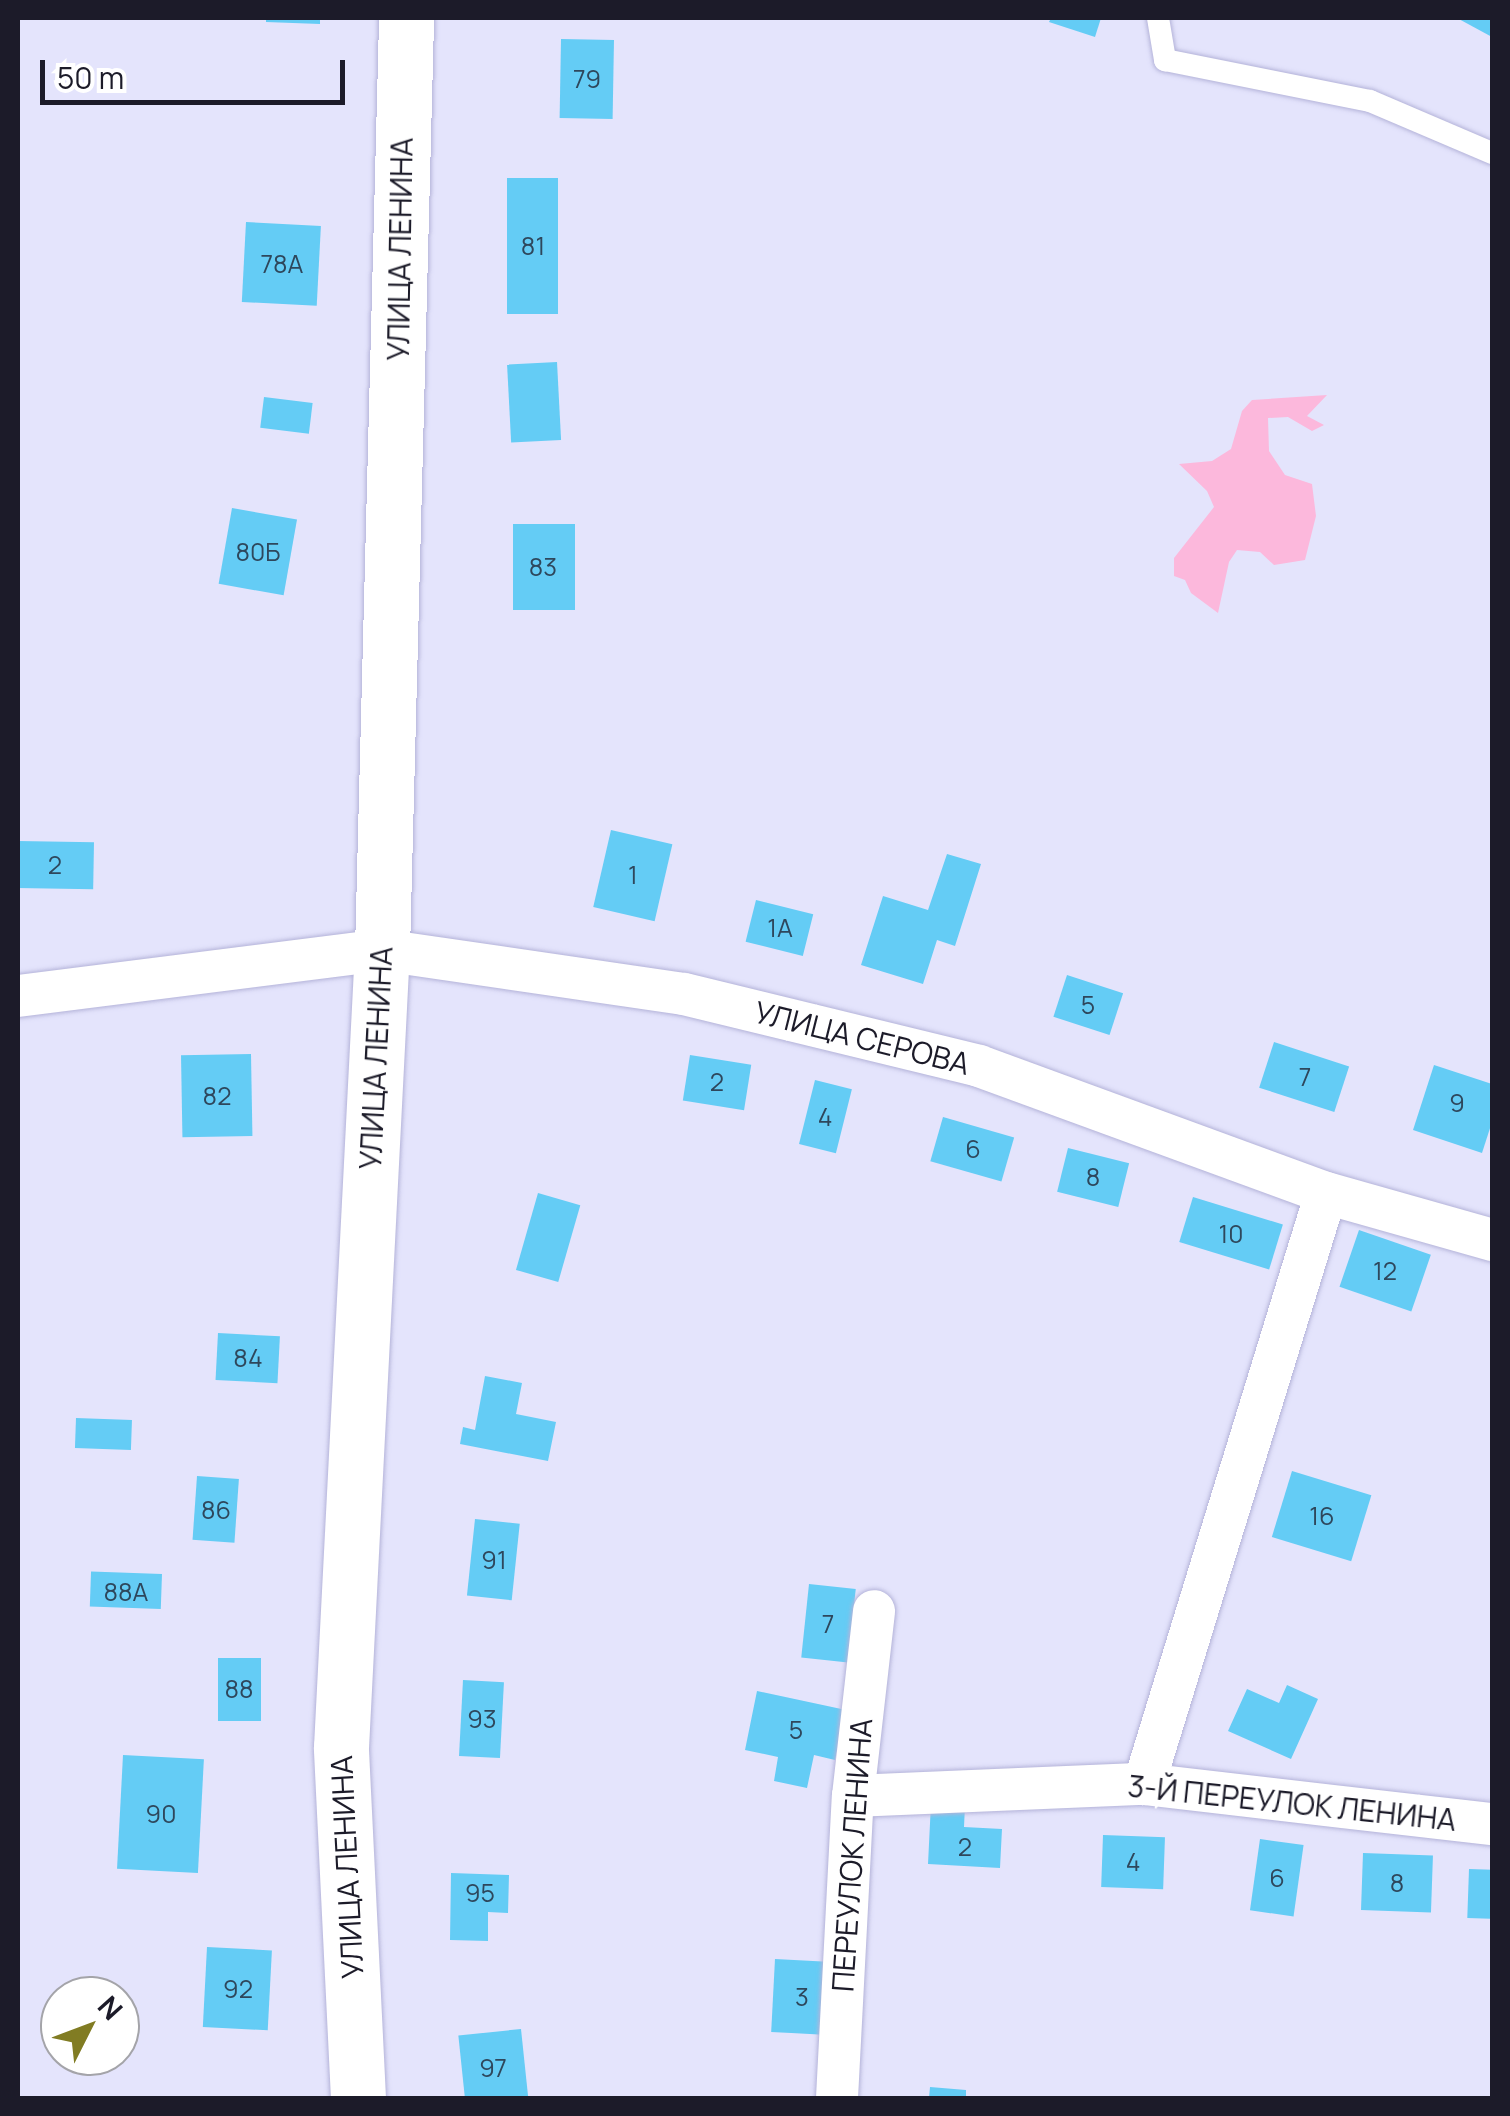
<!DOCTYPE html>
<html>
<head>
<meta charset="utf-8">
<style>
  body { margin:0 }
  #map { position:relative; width:1510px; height:2116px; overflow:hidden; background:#e4e4fc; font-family:Manrope,sans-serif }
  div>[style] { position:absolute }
  .water>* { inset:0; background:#fcb8dc }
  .building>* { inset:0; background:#64ccf5; transform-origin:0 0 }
  .roads { filter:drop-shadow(0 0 2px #b4b3d9) drop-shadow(0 0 2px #b4b3d9) }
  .lane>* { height:22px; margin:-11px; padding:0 11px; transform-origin:11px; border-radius:11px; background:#fff }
  .street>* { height:42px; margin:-21px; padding:0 21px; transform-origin:21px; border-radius:21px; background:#fff }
  .secondary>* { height:55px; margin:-27.5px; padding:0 27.5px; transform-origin:27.5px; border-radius:27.5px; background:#fff }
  span { translate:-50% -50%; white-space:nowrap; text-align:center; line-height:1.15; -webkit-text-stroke:9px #fff; paint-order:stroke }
  .number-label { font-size:25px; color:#2e475c }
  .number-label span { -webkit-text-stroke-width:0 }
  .street-label { font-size:30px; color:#1c1b29 }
  .frame { position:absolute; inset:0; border:20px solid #1c1b29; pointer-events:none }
  .north { position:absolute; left:40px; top:1976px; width:100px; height:100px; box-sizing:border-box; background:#fff; border:2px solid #a4a4a9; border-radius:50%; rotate:48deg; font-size:28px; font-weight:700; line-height:40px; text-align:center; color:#1c1b29 }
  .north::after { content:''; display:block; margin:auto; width:35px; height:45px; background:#817c23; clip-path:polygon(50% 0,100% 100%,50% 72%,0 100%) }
  .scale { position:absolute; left:40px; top:60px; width:305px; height:45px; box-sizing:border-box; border:5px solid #1c1b29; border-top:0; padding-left:12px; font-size:30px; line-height:35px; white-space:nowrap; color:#1c1b29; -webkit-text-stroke:8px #fff; paint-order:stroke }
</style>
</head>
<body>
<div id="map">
  <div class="water">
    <div style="clip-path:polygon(1327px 395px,1307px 416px,1324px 425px,1312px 431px,1288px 417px,1268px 418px,1269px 451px,1285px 475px,1312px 484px,1316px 516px,1305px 560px,1274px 565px,1260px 552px,1237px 550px,1229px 562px,1218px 613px,1191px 593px,1185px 580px,1174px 576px,1174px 558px,1214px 507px,1207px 491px,1179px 464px,1212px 461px,1231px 449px,1242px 411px,1252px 400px)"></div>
  </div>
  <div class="building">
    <div style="clip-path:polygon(266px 18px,320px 18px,320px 24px,266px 22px)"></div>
    <div style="clip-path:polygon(1051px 18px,1101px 18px,1095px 37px,1049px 22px)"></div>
    <div style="clip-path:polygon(1457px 18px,1492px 18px,1492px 37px)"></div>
    <div style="left:561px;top:39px;width:53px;height:79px;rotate:1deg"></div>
    <div style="left:507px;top:178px;width:51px;height:136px"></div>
    <div style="left:246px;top:222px;width:75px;height:80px;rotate:3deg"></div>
    <div style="left:557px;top:362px;width:78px;height:50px;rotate:87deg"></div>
    <div style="left:264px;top:397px;width:49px;height:31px;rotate:7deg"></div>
    <div style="left:232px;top:508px;width:66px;height:77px;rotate:10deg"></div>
    <div style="left:513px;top:524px;width:62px;height:86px"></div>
    <div style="left:611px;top:830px;width:63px;height:79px;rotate:13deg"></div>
    <div style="left:18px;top:841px;width:76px;height:47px;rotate:1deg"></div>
    <div style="clip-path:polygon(947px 854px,981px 864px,955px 946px,937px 940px,923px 984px,861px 965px,883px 896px,928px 910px)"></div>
    <div style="left:756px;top:900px;width:59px;height:43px;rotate:14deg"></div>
    <div style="left:1067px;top:975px;width:59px;height:44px;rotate:18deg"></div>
    <div style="left:1274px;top:1042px;width:79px;height:48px;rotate:18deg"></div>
    <div style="left:251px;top:1054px;width:82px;height:70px;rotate:89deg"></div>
    <div style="left:690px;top:1055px;width:62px;height:46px;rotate:9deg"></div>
    <div style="clip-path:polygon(1434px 1065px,1492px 1084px,1492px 1122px,1482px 1153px,1413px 1130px)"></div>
    <div style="left:815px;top:1080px;width:38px;height:66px;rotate:14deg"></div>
    <div style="left:943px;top:1117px;width:74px;height:46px;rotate:16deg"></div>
    <div style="left:1068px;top:1148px;width:63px;height:45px;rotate:14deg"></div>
    <div style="left:538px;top:1193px;width:44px;height:80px;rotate:16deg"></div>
    <div style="left:1193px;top:1197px;width:94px;height:47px;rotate:17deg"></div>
    <div style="left:1359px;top:1230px;width:76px;height:60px;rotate:19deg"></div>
    <div style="left:218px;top:1333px;width:62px;height:47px;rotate:3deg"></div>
    <div style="clip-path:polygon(485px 1376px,522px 1383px,516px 1414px,556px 1422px,548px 1461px,460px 1444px,463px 1427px,475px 1430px)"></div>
    <div style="left:76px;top:1418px;width:56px;height:30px;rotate:2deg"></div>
    <div style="left:1292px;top:1471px;width:83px;height:69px;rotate:17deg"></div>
    <div style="left:197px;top:1476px;width:42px;height:64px;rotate:4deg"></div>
    <div style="left:475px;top:1519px;width:45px;height:77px;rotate:6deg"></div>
    <div style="left:162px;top:1574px;width:35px;height:71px;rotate:92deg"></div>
    <div style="left:809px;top:1584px;width:47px;height:74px;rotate:6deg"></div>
    <div style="left:218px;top:1658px;width:43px;height:63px"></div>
    <div style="left:463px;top:1680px;width:41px;height:76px;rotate:3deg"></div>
    <div style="clip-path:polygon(1287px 1685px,1318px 1699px,1291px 1759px,1228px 1731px,1247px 1689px,1279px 1703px)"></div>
    <div style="clip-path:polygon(757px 1691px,846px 1710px,835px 1760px,814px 1755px,807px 1788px,774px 1781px,778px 1757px,745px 1750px)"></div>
    <div style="left:123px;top:1755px;width:81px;height:114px;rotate:3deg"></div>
    <div style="clip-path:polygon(931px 1803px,965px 1805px,964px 1827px,1002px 1829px,1000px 1868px,928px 1864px)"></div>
    <div style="left:1103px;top:1835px;width:62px;height:52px;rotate:2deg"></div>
    <div style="left:1260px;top:1839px;width:44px;height:72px;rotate:8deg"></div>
    <div style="left:1363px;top:1853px;width:70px;height:57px;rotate:2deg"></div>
    <div style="left:1469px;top:1869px;width:23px;height:49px;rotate:2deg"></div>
    <div style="clip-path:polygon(451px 1873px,509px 1875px,508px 1913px,488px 1912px,488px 1941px,450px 1940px)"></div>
    <div style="left:207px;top:1947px;width:65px;height:80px;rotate:3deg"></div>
    <div style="left:775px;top:1959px;width:57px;height:73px;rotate:3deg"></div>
    <div style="left:521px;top:2029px;width:69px;height:63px;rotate:84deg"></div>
    <div style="clip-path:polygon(930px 2087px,966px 2090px,966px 2098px,929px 2098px)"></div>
  </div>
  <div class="roads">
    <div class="lane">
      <div style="left:1158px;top:18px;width:43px;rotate:80.5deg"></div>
      <div style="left:1165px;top:60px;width:209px;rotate:11.3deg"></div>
      <div style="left:1370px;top:101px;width:133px;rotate:23.1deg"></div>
    </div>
    <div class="street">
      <div style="left:18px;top:996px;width:367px;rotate:-7.2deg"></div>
      <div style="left:382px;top:950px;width:305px;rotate:8.3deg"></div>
      <div style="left:684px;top:994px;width:304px;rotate:13.7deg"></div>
      <div style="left:979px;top:1066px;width:370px;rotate:20.1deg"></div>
      <div style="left:1326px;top:1193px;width:173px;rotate:15.8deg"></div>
      <div style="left:1144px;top:1784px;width:618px;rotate:-72.88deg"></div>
      <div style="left:853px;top:1796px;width:291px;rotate:-2.4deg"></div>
      <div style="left:1144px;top:1784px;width:350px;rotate:6.6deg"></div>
      <div style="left:837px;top:2098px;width:302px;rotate:-87deg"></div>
      <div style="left:853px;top:1796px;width:186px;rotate:-83.5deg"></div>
    </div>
    <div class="secondary">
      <div style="left:358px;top:2098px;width:351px;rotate:-92.8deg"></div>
      <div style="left:341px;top:1747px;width:798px;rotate:-87.06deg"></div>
      <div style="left:382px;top:950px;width:932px;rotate:-88.52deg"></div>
    </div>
  </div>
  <div class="number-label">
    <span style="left:587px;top:79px">79</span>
    <span style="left:533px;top:246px">81</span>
    <span style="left:282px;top:264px">78А</span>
    <span style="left:258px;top:552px">80Б</span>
    <span style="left:543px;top:567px">83</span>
    <span style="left:55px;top:865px">2</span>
    <span style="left:633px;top:875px">1</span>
    <span style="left:780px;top:928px">1А</span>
    <span style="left:1088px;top:1005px">5</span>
    <span style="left:1305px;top:1077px">7</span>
    <span style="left:717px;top:1082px">2</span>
    <span style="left:217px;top:1096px">82</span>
    <span style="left:1457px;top:1103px">9</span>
    <span style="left:825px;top:1117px">4</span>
    <span style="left:973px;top:1149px">6</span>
    <span style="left:1093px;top:1177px">8</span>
    <span style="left:1231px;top:1234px">10</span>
    <span style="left:1385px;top:1271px">12</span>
    <span style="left:248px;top:1358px">84</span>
    <span style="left:216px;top:1510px">86</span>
    <span style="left:1322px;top:1516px">16</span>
    <span style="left:494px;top:1560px">91</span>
    <span style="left:126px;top:1592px">88А</span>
    <span style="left:828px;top:1624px">7</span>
    <span style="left:239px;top:1689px">88</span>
    <span style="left:482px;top:1719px">93</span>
    <span style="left:796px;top:1730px">5</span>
    <span style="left:161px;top:1814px">90</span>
    <span style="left:965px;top:1847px">2</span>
    <span style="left:1133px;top:1862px">4</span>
    <span style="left:1277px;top:1878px">6</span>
    <span style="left:1397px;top:1883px">8</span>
    <span style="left:480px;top:1893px">95</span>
    <span style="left:238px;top:1989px">92</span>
    <span style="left:802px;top:1997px">3</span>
    <span style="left:493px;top:2068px">97</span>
  </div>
  <div class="street-label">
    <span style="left:400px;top:249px;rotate:-89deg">УЛИЦА ЛЕНИНА</span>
    <span style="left:862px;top:1038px;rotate:14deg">УЛИЦА СЕРОВА</span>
    <span style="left:376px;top:1058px;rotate:-87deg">УЛИЦА ЛЕНИНА</span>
    <span style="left:1292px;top:1803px;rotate:6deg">3-Й ПЕРЕУЛОК ЛЕНИНА</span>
    <span style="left:852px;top:1855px;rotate:-86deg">ПЕРЕУЛОК ЛЕНИНА</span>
    <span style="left:347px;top:1867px;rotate:-93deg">УЛИЦА ЛЕНИНА</span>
  </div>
  <div class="frame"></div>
  <div class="north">N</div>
  <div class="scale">50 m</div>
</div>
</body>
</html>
